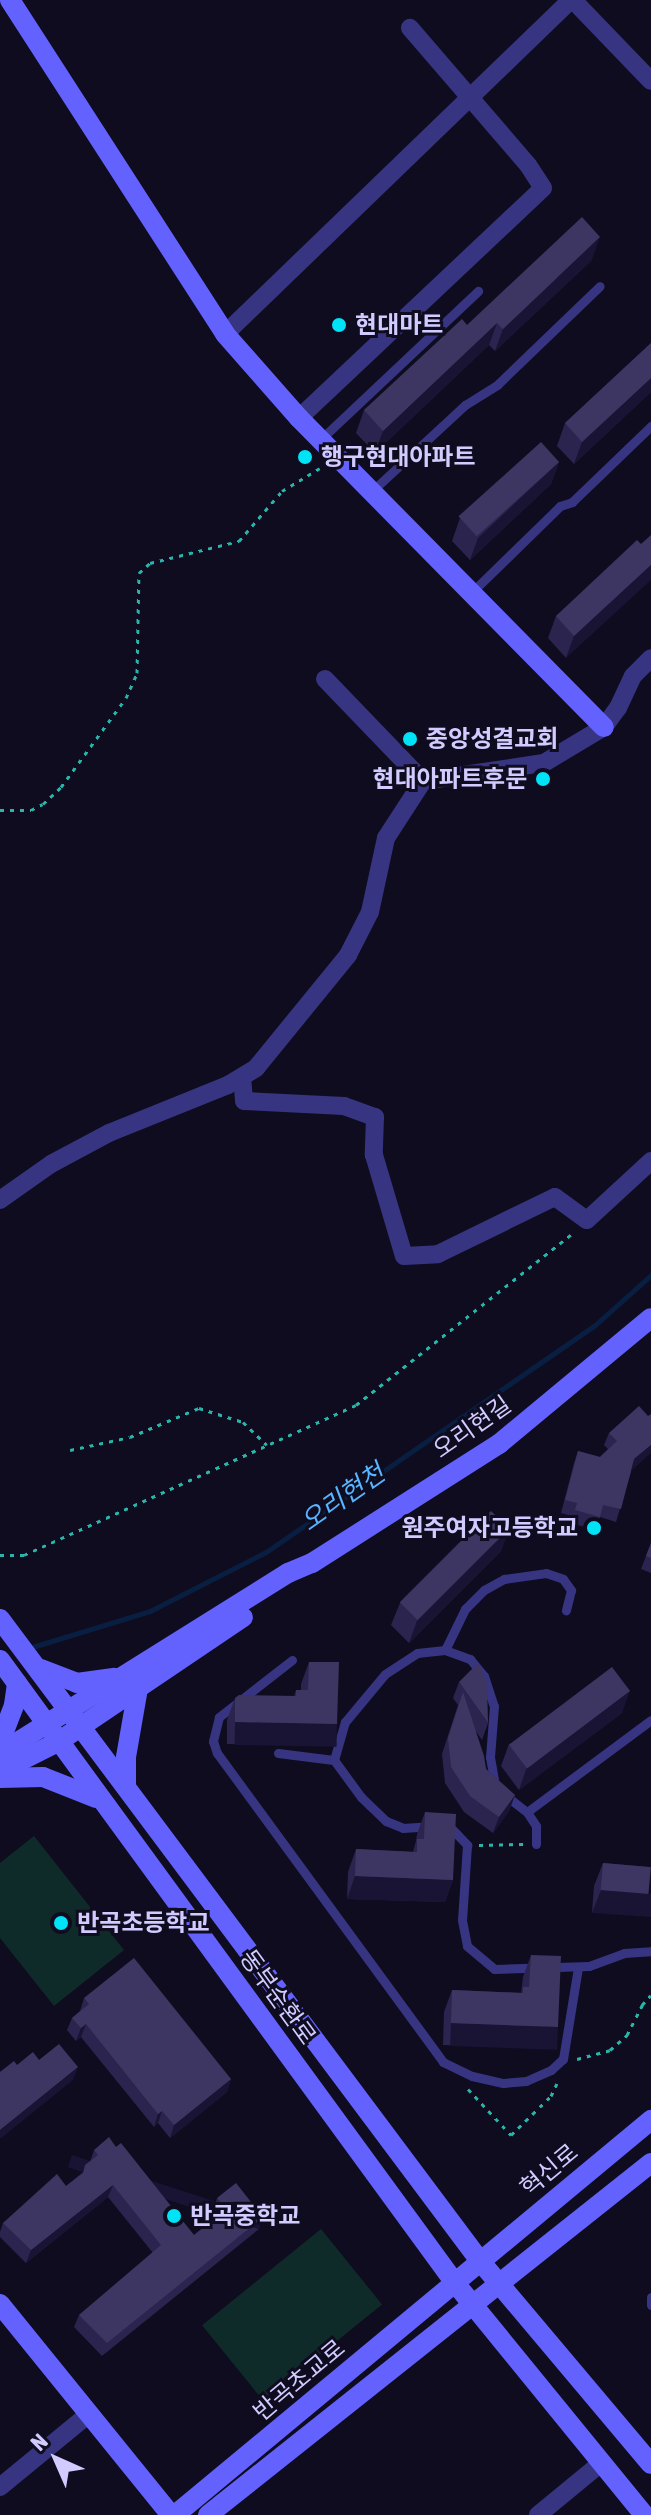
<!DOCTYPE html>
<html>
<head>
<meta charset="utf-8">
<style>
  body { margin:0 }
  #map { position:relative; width:651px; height:2515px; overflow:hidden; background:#0f0c20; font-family:"Asap Condensed","Noto Sans KR",sans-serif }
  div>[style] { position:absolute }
  .green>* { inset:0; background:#0f2b29; transform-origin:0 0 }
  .stream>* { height:5px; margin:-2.5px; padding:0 2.5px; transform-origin:2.5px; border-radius:2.5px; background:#091f42 }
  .path>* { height:3px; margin-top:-1.5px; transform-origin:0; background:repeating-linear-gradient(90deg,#29b5aa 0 4px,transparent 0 10px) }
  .lane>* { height:9px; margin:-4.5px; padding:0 4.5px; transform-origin:4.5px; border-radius:4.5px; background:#373581 }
  .street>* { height:18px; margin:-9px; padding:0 9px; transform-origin:9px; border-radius:9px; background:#373581 }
  .secondary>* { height:20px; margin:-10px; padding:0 10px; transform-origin:10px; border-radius:10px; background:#6462ff }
  .wall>* { inset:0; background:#2b244f }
  .shaded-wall>* { inset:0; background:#191334; transform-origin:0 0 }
  .building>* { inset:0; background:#3d3662; transform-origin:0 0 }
  .dots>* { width:22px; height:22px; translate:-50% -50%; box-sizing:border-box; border:4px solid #0f0c20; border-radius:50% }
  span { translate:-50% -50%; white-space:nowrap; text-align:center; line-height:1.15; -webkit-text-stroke:6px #0f0c20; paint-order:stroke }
  .poi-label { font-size:24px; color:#d1cbff; font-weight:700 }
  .left { translate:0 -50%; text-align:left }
  .right { translate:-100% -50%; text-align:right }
  .street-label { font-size:24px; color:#d1cbff }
  .water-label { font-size:26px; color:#59b5ff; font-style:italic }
  .north { position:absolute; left:16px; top:2419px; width:80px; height:80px; -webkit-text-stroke:6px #0f0c20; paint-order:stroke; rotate:315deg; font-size:22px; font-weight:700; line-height:32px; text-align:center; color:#d1cbff }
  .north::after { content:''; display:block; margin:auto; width:28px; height:36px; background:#d1cbff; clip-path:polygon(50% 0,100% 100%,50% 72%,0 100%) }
</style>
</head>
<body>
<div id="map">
  <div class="green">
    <div style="clip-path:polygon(34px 1836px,124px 1950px,54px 2006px,0 1938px,0 1863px)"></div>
    <div style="left:321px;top:2229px;width:97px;height:153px;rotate:51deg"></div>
  </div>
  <div class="stream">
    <div style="left:29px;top:1648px;width:127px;rotate:-17deg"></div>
    <div style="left:150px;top:1611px;width:130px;rotate:-27deg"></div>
    <div style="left:266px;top:1552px;width:400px;rotate:-34.6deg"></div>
    <div style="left:595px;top:1325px;width:75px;rotate:-41.8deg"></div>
  </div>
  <div class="path">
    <div style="left:0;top:810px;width:31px"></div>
    <div style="left:31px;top:810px;width:13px;rotate:-27deg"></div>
    <div style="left:43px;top:804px;width:25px;rotate:-43deg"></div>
    <div style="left:61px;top:787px;width:110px;rotate:-53.9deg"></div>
    <div style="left:126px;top:698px;width:27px;rotate:-66deg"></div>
    <div style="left:137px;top:673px;width:100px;rotate:-88.9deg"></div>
    <div style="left:139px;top:573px;width:15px;rotate:-42deg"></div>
    <div style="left:150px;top:563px;width:92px;rotate:-13.9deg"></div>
    <div style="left:239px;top:541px;width:66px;rotate:-49.3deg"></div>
    <div style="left:282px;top:491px;width:44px;rotate:-31.2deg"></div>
    <div style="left:70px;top:1450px;width:61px;rotate:-12.2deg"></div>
    <div style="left:130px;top:1437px;width:75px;rotate:-22.8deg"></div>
    <div style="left:199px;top:1408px;width:46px;rotate:17.7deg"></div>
    <div style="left:243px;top:1422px;width:33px;rotate:44deg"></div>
    <div style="left:0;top:1555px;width:24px"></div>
    <div style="left:24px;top:1555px;width:364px;rotate:-24.3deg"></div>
    <div style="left:356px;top:1405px;width:277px;rotate:-38.4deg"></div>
    <div style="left:479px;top:1845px;width:45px;rotate:-1.3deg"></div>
    <div style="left:577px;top:2059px;width:34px;rotate:-15deg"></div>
    <div style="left:610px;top:2050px;width:23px;rotate:-41deg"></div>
    <div style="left:627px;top:2035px;width:34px;rotate:-63deg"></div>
    <div style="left:642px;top:2005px;width:13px;rotate:-48deg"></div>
    <div style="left:468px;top:2089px;width:63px;rotate:46.9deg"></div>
    <div style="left:511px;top:2135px;width:56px;rotate:-44.3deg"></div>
    <div style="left:551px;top:2096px;width:14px;rotate:-65deg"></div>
  </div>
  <div class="lane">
    <div style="left:321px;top:439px;width:216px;rotate:-43.3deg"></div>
    <div style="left:372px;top:491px;width:127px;rotate:-42.8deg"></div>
    <div style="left:465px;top:405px;width:39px;rotate:-32deg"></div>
    <div style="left:498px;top:384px;width:141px;rotate:-43.9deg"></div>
    <div style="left:472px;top:592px;width:123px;rotate:-44.3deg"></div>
    <div style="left:560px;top:506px;width:13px;rotate:-18deg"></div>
    <div style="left:572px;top:502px;width:110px;rotate:-43.9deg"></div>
    <div style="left:445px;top:1650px;width:46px;rotate:-64deg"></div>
    <div style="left:465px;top:1609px;width:27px;rotate:-45deg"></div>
    <div style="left:484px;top:1590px;width:23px;rotate:-29deg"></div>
    <div style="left:504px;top:1579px;width:42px;rotate:-8.1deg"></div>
    <div style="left:546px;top:1573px;width:18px;rotate:19deg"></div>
    <div style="left:563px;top:1579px;width:14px;rotate:54deg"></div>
    <div style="left:571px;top:1590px;width:21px;rotate:104deg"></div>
    <div style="left:292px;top:1660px;width:93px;rotate:142deg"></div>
    <div style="left:219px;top:1717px;width:25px;rotate:104deg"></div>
    <div style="left:213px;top:1741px;width:13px;rotate:72deg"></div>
    <div style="left:217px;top:1753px;width:383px;rotate:53.8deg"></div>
    <div style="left:443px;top:2062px;width:32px;rotate:26deg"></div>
    <div style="left:472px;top:2076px;width:32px;rotate:13deg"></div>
    <div style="left:503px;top:2083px;width:23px;rotate:-5deg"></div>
    <div style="left:526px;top:2081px;width:27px;rotate:-24deg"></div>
    <div style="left:551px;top:2070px;width:16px;rotate:-43deg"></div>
    <div style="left:563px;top:2059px;width:93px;rotate:-80.7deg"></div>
    <div style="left:278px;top:1753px;width:56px;rotate:7.1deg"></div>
    <div style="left:334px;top:1760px;width:46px;rotate:53.9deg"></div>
    <div style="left:361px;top:1797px;width:35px;rotate:44deg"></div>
    <div style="left:386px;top:1821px;width:18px;rotate:22deg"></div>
    <div style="left:403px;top:1828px;width:26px;rotate:-4deg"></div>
    <div style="left:334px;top:1760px;width:40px;rotate:-74deg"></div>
    <div style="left:345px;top:1722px;width:62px;rotate:-50.2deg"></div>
    <div style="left:385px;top:1674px;width:38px;rotate:-33deg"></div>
    <div style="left:417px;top:1653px;width:28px;rotate:-6deg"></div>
    <div style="left:445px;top:1650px;width:27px;rotate:20deg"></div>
    <div style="left:470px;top:1659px;width:22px;rotate:51deg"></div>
    <div style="left:484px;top:1676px;width:32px;rotate:72deg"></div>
    <div style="left:494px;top:1706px;width:51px;rotate:94.5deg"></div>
    <div style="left:490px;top:1757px;width:27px;rotate:80deg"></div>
    <div style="left:505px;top:1795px;width:28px;rotate:38deg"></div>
    <div style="left:527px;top:1812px;width:17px;rotate:57deg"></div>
    <div style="left:536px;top:1826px;width:18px;rotate:90deg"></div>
    <div style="left:527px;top:1812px;width:154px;rotate:-36.6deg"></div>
    <div style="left:448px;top:1825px;width:28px;rotate:46deg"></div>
    <div style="left:467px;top:1845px;width:75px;rotate:93.8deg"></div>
    <div style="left:462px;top:1920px;width:26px;rotate:79deg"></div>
    <div style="left:467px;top:1946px;width:35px;rotate:40deg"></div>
    <div style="left:494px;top:1969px;width:95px;rotate:-1.8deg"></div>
    <div style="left:589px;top:1966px;width:37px;rotate:-20deg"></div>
    <div style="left:624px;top:1953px;width:27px;rotate:-4deg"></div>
    <div style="left:651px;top:2297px;width:8px;rotate:90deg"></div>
  </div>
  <div class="street">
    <div style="left:573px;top:0;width:112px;rotate:46.1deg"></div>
    <div style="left:225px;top:334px;width:481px;rotate:-44deg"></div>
    <div style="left:299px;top:418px;width:335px;rotate:-43.3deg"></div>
    <div style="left:543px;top:188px;width:27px;rotate:-123deg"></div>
    <div style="left:528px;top:165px;width:181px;rotate:-130.7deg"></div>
    <div style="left:325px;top:679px;width:141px;rotate:46.1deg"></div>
    <div style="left:242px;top:1077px;width:24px;rotate:85deg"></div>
    <div style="left:244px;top:1101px;width:100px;rotate:2.9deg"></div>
    <div style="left:344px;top:1106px;width:33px;rotate:20deg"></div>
    <div style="left:375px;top:1117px;width:38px;rotate:92deg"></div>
    <div style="left:374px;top:1155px;width:105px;rotate:73.5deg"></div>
    <div style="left:404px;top:1256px;width:34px;rotate:-3deg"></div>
    <div style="left:438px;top:1254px;width:130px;rotate:-26deg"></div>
    <div style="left:555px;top:1197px;width:39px;rotate:36deg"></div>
    <div style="left:587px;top:1220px;width:87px;rotate:-42.7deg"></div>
    <div style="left:0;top:1200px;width:62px;rotate:-35.2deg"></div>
    <div style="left:51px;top:1164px;width:66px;rotate:-28.1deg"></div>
    <div style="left:109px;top:1133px;width:128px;rotate:-22deg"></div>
    <div style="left:228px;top:1085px;width:33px;rotate:-31deg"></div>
    <div style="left:256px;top:1068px;width:146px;rotate:-50.8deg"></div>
    <div style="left:348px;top:955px;width:48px;rotate:-62.9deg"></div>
    <div style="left:370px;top:912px;width:76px;rotate:-77.8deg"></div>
    <div style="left:386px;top:838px;width:68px;rotate:-57deg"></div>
    <div style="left:423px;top:781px;width:122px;rotate:-8.5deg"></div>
    <div style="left:544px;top:763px;width:70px;rotate:-31deg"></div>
    <div style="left:604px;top:727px;width:24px;rotate:-54deg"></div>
    <div style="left:618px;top:708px;width:35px;rotate:-65deg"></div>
    <div style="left:633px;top:676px;width:25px;rotate:-45deg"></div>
    <div style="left:0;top:2487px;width:115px;rotate:-39.4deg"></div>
    <div style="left:538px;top:2515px;width:82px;rotate:-39.5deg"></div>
  </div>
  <div class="secondary">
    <div style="left:10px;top:0;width:397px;rotate:57.2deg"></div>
    <div style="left:225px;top:334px;width:112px;rotate:48.6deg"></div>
    <div style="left:299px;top:418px;width:434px;rotate:45.4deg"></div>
    <div style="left:0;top:1619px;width:802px;rotate:53.22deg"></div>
    <div style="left:480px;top:2261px;width:265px;rotate:49.9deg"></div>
    <div style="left:0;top:1660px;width:771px;rotate:53.86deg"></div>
    <div style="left:455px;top:2283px;width:299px;rotate:50.8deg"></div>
    <div style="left:41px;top:1669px;width:39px;rotate:21deg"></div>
    <div style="left:77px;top:1683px;width:37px;rotate:-8deg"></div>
    <div style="left:0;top:1742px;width:40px;rotate:-69deg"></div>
    <div style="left:14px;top:1705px;width:22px;rotate:-82deg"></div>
    <div style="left:0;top:1753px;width:340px;rotate:-32deg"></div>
    <div style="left:288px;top:1573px;width:26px;rotate:-23deg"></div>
    <div style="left:312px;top:1563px;width:222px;rotate:-32.5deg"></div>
    <div style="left:499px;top:1444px;width:197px;rotate:-39.7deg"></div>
    <div style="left:0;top:1771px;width:65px;rotate:-26.6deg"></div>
    <div style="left:58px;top:1742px;width:223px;rotate:-34deg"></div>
    <div style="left:0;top:1778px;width:43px;rotate:-1.3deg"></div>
    <div style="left:43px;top:1777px;width:57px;rotate:21.6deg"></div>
    <div style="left:126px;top:1785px;width:28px;rotate:-90deg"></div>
    <div style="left:126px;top:1757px;width:70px;rotate:-80.1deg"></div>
    <div style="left:0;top:2304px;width:272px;rotate:51deg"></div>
    <div style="left:175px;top:2515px;width:619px;rotate:-39.69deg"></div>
    <div style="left:208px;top:2515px;width:566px;rotate:-38.47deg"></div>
  </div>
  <div class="wall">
    <div style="clip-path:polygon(592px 260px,495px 351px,489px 345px,375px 453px,356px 433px,364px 410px,467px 325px)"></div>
    <div style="clip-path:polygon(651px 343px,651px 392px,574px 464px,557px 446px,565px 423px)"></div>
    <div style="clip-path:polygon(559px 462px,551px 484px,470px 560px,452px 541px,460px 518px)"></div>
    <div style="clip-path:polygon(641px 544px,566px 658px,548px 638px,556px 616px)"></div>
    <div style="clip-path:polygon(648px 1416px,616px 1522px,600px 1517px,596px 1530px,570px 1523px,572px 1516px,561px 1513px,574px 1463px,578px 1451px,600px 1457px,608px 1449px,604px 1445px,609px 1433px)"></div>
    <div style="clip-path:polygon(509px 1529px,501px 1551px,409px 1643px,391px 1625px,400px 1603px)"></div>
    <div style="clip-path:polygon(651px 1543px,651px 1573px,641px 1569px)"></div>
    <div style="clip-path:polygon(309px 1662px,337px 1724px,329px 1746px,227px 1744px,227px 1720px,235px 1698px,294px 1696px,296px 1690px,301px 1690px,301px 1684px)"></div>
    <div style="clip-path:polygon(459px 1682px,488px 1723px,482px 1740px,475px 1730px,486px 1769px,515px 1795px,509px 1811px,493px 1833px,464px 1812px,445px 1783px,442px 1754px,458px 1705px,453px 1698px)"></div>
    <div style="clip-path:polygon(622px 1713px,519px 1790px,501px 1766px,509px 1744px)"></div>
    <div style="clip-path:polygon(425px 1812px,453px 1880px,445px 1902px,347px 1899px,348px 1872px,356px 1849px,413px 1852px,416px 1841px,417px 1834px)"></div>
    <div style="clip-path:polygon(603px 1863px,651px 1867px,592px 1913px,594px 1886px)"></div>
    <div style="clip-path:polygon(531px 1955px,550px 2049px,443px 2045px,444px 2012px,452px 1990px,521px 1993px,523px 1977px)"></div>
    <div style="clip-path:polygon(84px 1998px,231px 2079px,227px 2092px,170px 2138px,158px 2123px,154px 2127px,81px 2037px,76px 2041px,67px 2030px,72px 2018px,80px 2011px)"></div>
    <div style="clip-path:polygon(94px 2150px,194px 2235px,218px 2217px,213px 2211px,217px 2198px,259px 2229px,102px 2356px,74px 2327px,79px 2315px,153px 2253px,108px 2197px,26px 2263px,0 2237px,0 2232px,3px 2223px,66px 2186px,82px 2173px,90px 2162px)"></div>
  </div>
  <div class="shaded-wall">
    <div style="clip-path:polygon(600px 237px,592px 260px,495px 351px,503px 329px)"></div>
    <div style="clip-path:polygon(497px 323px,489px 345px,375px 453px,383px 431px)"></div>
    <div style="clip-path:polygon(651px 378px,651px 392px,574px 464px,582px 442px)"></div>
    <div style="clip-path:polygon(559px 462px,551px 484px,470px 560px,478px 538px)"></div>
    <div style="clip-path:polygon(651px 565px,651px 580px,566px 658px,574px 636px)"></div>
    <div style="clip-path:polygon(651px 1445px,651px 1453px,630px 1472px,634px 1459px)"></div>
    <div style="clip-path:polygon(509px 1529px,501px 1551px,409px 1643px,417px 1621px)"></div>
    <div style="clip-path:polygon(630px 1691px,622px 1713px,519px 1790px,527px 1767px)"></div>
    <div style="left:235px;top:1722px;width:102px;height:23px;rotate:1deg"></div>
    <div style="clip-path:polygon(515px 1795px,509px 1811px,493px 1833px,499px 1817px)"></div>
    <div style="clip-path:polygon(355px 1876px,453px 1880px,445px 1902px,347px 1899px)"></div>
    <div style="clip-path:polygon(601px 1890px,651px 1894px,651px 1917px,592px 1913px)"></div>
    <div style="left:451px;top:2023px;width:107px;height:23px;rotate:2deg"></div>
    <div style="clip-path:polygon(86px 2024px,81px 2037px,76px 2041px,81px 2028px)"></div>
    <div style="clip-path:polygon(78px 2067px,73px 2080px,0 2139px,0 2130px)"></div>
    <div style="clip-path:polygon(231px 2079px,227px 2092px,170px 2138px,174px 2125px)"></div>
    <div style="clip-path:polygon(162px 2111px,158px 2123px,154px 2127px,158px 2114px)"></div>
    <div style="clip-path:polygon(113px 2185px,108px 2197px,26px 2263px,31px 2250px)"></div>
    <div style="left:263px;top:2217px;width:13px;height:201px;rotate:108deg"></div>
  </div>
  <div class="building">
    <div style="clip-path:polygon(582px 217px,600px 237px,503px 329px,497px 323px,383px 431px,364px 410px,462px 319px,467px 325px)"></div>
    <div style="clip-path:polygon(651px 343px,651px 378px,582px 442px,565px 423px)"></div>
    <div style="left:541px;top:442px;width:27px;height:111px;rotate:48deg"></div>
    <div style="clip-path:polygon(651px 535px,651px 565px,574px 636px,556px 616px,637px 540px,641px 544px)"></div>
    <div style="clip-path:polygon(639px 1406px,648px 1416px,651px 1414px,651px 1445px,634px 1459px,621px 1509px,603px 1505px,600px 1517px,575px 1510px,577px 1503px,565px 1500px,578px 1451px,600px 1457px,617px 1441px,609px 1433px)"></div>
    <div style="left:491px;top:1511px;width:25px;height:129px;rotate:45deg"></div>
    <div style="clip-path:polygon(651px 1543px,651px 1558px,646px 1556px)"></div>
    <div style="clip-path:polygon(309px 1662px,339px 1662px,337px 1724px,235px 1722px,235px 1698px,239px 1695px,296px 1696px,296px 1690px,308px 1690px)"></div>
    <div style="clip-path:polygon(478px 1663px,487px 1682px,488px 1723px,459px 1682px)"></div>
    <div style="left:612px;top:1667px;width:30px;height:129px;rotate:53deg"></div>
    <div style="clip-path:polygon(463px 1692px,484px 1756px,486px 1769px,515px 1795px,499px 1817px,470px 1796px,451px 1767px,448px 1738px)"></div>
    <div style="clip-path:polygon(425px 1812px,456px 1814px,453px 1880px,355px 1876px,356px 1849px,417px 1852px,417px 1839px,424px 1839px)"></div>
    <div style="left:603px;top:1863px;width:48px;height:27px;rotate:5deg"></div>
    <div style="clip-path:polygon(531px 1955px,561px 1956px,558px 2027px,451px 2023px,452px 1990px,523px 1993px,523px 1987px,529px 1987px)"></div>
    <div style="clip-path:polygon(134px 1958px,231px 2079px,174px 2125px,162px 2111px,158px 2114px,86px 2024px,81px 2028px,72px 2018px,89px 2004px,84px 1998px)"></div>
    <div style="clip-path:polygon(59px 2044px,78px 2067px,0 2130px,0 2072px,14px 2061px,17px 2065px,33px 2052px,39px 2060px)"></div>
    <div style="clip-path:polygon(109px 2137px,116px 2147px,121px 2143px,194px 2235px,226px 2209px,217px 2198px,236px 2183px,263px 2217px,107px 2343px,79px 2315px,161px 2245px,113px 2185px,31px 2250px,3px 2223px,57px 2174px,66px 2186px,83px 2173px,85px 2165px,98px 2155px,94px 2150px)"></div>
  </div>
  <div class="dots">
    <div style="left:339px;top:325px;background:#00e2f6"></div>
    <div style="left:305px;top:457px;background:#00e2f6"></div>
    <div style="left:410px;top:739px;background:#00e2f6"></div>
    <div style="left:543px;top:779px;background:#00e2f6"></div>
    <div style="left:594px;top:1528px;background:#00e2f6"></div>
    <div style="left:61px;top:1923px;background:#00e2f6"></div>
    <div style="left:174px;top:2216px;background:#00e2f6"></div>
  </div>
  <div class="poi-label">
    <span class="left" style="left:355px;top:325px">현대마트</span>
    <span class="left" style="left:321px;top:457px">행구현대아파트</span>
    <span class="left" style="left:426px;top:739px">중앙성결교회</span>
    <span class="right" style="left:527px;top:779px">현대아파트후문</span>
    <span class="right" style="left:578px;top:1528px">원주여자고등학교</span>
    <span class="left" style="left:77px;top:1923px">반곡초등학교</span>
    <span class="left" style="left:190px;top:2216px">반곡중학교</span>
  </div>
  <div class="street-label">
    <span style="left:472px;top:1427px;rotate:-35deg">오리현길</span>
    <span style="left:278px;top:1997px;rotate:54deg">동부순환로</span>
    <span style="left:549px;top:2170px;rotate:-40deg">혁신로</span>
    <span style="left:299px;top:2380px;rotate:-40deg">반곡초교로</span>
  </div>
  <div class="water-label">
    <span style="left:343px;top:1498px;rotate:-35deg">오리현천</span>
  </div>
  <div class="north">N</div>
</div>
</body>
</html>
